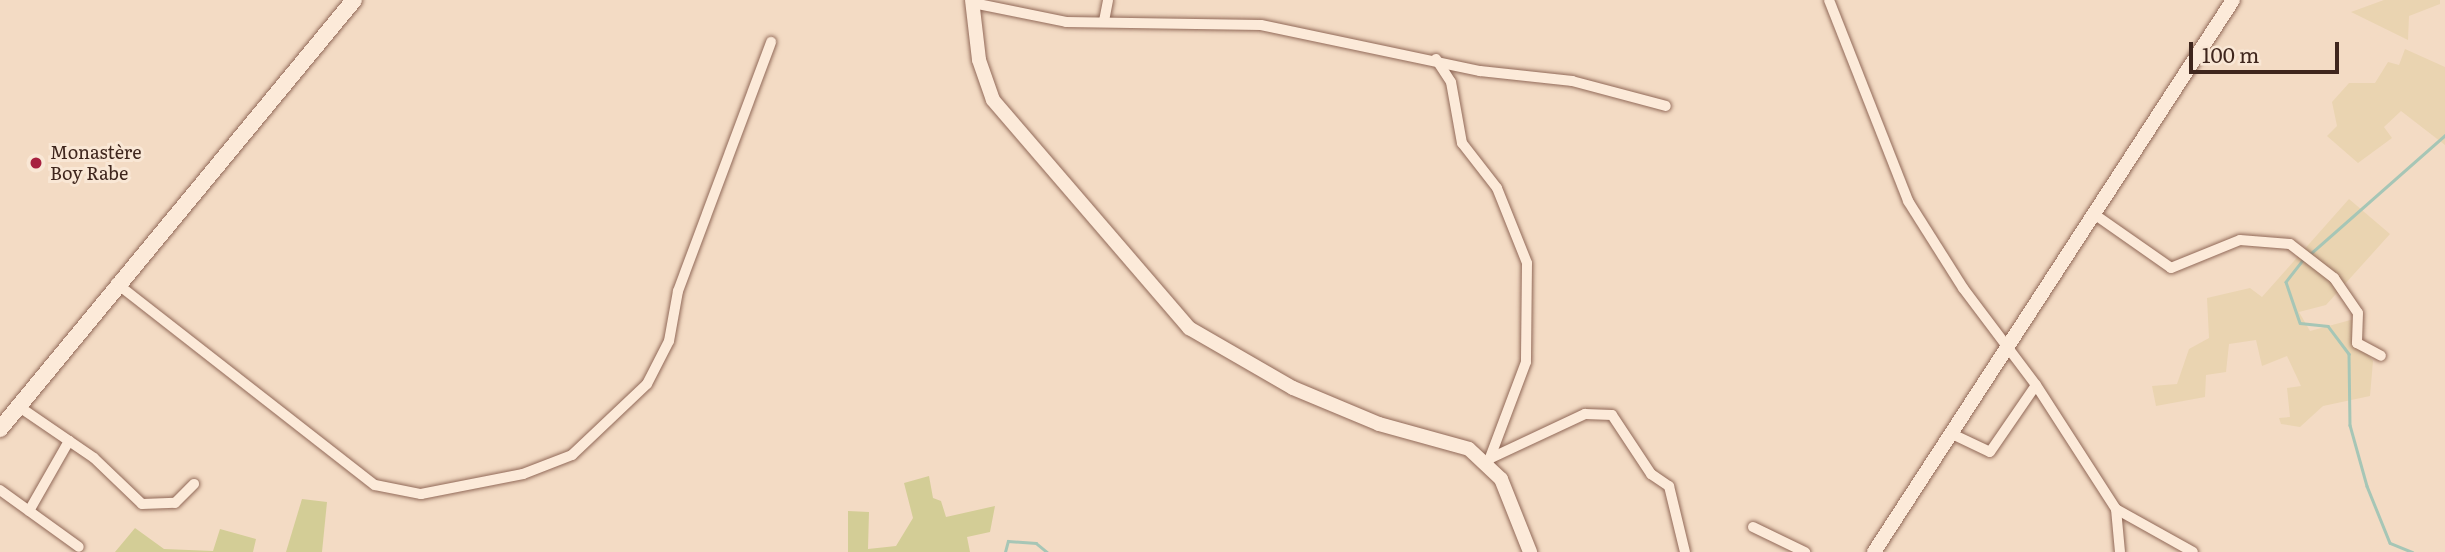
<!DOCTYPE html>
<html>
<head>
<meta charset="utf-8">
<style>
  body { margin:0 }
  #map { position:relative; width:2445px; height:552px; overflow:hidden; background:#f3dbc4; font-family:Literata,serif }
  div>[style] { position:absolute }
  .farmland>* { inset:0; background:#ead4b1 }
  .green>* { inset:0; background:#d3cd96 }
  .stream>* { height:2.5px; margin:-1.25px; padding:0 1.25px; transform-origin:1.25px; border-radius:1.25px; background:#a6c6b6 }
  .roads { filter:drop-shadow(0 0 2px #916958) drop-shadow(0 0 2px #916958) }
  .minor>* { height:10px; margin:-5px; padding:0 5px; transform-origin:5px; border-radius:5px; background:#fcead9 }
  .tertiary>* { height:14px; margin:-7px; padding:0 7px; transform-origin:7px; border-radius:7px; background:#fcead9 }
  .secondary>* { height:16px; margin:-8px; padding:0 8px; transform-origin:8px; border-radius:8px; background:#fcead9 }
  .dots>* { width:19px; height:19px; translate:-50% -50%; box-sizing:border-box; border:4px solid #f9e7d5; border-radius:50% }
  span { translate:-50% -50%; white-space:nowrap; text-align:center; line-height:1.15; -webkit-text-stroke:6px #f9e7d5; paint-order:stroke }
  .poi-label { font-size:18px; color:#3f261d }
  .left { translate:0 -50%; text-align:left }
  .scale { position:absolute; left:2189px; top:42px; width:150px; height:32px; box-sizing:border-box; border:4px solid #3f261d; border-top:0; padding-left:9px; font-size:21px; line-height:24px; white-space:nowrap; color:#3f261d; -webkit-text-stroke:5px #f9e7d5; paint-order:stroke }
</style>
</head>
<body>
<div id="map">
  <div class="farmland">
    <div style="clip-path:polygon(2384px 0,2440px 0,2440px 4px,2409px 16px,2408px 40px,2351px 12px)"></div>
    <div style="clip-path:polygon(2405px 49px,2445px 67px,2445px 145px,2401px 111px,2384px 127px,2392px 138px,2358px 163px,2327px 136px,2337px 126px,2332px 102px,2349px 83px,2375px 83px,2388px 62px,2399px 65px)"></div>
    <div style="clip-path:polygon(2349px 199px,2390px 234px,2326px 305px,2299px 312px,2310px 331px,2358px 318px,2355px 339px,2373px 361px,2370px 396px,2323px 406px,2300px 427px,2281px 424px,2279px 418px,2290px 417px,2287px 388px,2301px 386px,2287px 356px,2262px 366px,2256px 340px,2229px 344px,2226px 372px,2206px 375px,2205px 397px,2156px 406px,2152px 386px,2177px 384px,2189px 349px,2209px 338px,2207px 298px,2250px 288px,2262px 297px)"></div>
  </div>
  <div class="green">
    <div style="clip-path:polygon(929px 476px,933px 498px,941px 501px,946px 517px,995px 506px,990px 532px,967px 537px,970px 552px,848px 552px,848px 511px,869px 512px,868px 549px,896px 546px,913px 518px,904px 483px)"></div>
    <div style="clip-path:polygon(302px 499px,327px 502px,322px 552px,286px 552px)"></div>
    <div style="clip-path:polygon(135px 528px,164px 549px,213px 551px,220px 529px,256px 539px,253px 552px,115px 552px)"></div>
  </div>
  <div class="stream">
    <div style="left:2309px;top:255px;width:181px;rotate:-41.4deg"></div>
    <div style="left:2304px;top:259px;width:29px;rotate:128deg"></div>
    <div style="left:2286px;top:282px;width:43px;rotate:71.1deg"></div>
    <div style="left:2300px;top:323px;width:28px;rotate:6deg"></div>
    <div style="left:2328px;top:326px;width:35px;rotate:53deg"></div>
    <div style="left:2349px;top:354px;width:71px;rotate:89.2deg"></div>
    <div style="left:2350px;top:425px;width:63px;rotate:74.4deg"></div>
    <div style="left:2367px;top:486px;width:61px;rotate:68deg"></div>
    <div style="left:2390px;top:543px;width:24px;rotate:22deg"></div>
    <div style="left:1005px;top:552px;width:11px;rotate:-75deg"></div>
    <div style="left:1008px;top:541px;width:28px;rotate:4deg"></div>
    <div style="left:1036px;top:543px;width:14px;rotate:39deg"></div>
  </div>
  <div class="roads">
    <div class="minor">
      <div style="left:1829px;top:0;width:216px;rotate:68.5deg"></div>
      <div style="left:1908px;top:201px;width:103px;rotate:57.7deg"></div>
      <div style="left:1963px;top:288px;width:121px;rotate:53deg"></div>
      <div style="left:2036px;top:385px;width:148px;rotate:57.2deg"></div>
      <div style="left:2116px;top:509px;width:88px;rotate:29.2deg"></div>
      <div style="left:973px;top:3px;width:95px;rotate:11.5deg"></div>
      <div style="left:1066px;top:22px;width:195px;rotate:0.9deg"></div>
      <div style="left:1261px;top:25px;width:224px;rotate:11.9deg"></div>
      <div style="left:1480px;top:71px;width:93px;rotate:6.2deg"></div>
      <div style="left:1572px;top:81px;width:97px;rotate:14.9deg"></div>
      <div style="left:1104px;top:21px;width:21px;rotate:-79deg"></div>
      <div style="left:1436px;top:59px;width:27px;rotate:57deg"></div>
      <div style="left:1451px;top:82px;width:62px;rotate:79.8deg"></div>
      <div style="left:1462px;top:143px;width:57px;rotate:52.1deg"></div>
      <div style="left:1497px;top:188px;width:81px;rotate:68.2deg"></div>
      <div style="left:1527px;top:263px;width:99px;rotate:90.6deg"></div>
      <div style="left:1526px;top:362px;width:108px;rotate:110.6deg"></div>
      <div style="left:2094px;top:214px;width:94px;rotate:35deg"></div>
      <div style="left:2171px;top:268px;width:74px;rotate:-22.1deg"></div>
      <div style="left:2240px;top:240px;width:50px;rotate:4.6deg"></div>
      <div style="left:2290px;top:244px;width:56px;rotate:37.7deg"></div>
      <div style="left:2334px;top:278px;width:42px;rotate:55.6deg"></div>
      <div style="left:2358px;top:313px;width:30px;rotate:92deg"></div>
      <div style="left:2357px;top:343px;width:27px;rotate:28deg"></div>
      <div style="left:116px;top:283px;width:328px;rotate:38deg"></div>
      <div style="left:375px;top:485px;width:47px;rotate:11.1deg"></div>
      <div style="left:421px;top:494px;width:104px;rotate:-11.1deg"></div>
      <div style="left:523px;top:474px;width:53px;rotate:-21.2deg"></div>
      <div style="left:572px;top:455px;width:103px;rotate:-43.4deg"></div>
      <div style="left:647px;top:384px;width:48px;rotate:-62.9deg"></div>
      <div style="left:669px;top:341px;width:51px;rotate:-79.8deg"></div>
      <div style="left:678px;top:291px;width:266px;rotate:-69.5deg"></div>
      <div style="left:18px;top:406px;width:92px;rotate:34.4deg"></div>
      <div style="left:94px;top:458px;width:66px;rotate:43.8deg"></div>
      <div style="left:142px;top:504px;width:33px;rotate:-2deg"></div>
      <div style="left:175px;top:503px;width:27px;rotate:-45deg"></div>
      <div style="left:1950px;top:433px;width:44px;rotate:25.4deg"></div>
      <div style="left:1990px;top:452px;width:81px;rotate:-55.5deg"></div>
      <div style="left:1491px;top:458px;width:104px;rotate:-25.1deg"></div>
      <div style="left:1585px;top:414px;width:27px;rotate:2deg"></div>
      <div style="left:1612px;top:415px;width:71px;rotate:56.5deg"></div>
      <div style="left:1651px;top:474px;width:22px;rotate:34deg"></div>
      <div style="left:1669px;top:486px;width:68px;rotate:76.4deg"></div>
      <div style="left:0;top:490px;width:97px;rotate:35.8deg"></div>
      <div style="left:2116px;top:509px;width:43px;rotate:84.7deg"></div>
      <div style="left:29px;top:511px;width:81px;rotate:-60.3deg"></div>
      <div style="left:1753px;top:527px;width:58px;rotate:25.7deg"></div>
    </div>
    <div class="tertiary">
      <div style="left:972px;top:0;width:60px;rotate:83.3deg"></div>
      <div style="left:979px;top:60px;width:42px;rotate:70.7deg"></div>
      <div style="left:993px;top:100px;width:301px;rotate:49.3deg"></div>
      <div style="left:1189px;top:328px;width:120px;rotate:30deg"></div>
      <div style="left:1293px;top:388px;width:93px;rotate:22.7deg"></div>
      <div style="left:1379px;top:424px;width:93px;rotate:15.5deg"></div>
      <div style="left:1469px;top:449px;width:44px;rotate:43.2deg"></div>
      <div style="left:1501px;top:479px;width:79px;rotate:68.3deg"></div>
      <div style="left:1874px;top:552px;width:658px;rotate:-56.96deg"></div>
    </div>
    <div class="secondary">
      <div style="left:0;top:429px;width:556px;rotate:-50.47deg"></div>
    </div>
  </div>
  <div class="dots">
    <div style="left:36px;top:163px;background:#a7203f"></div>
  </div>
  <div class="poi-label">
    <span class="left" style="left:50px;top:163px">Monastère<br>Boy Rabe</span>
  </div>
  <div class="scale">100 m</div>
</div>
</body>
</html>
